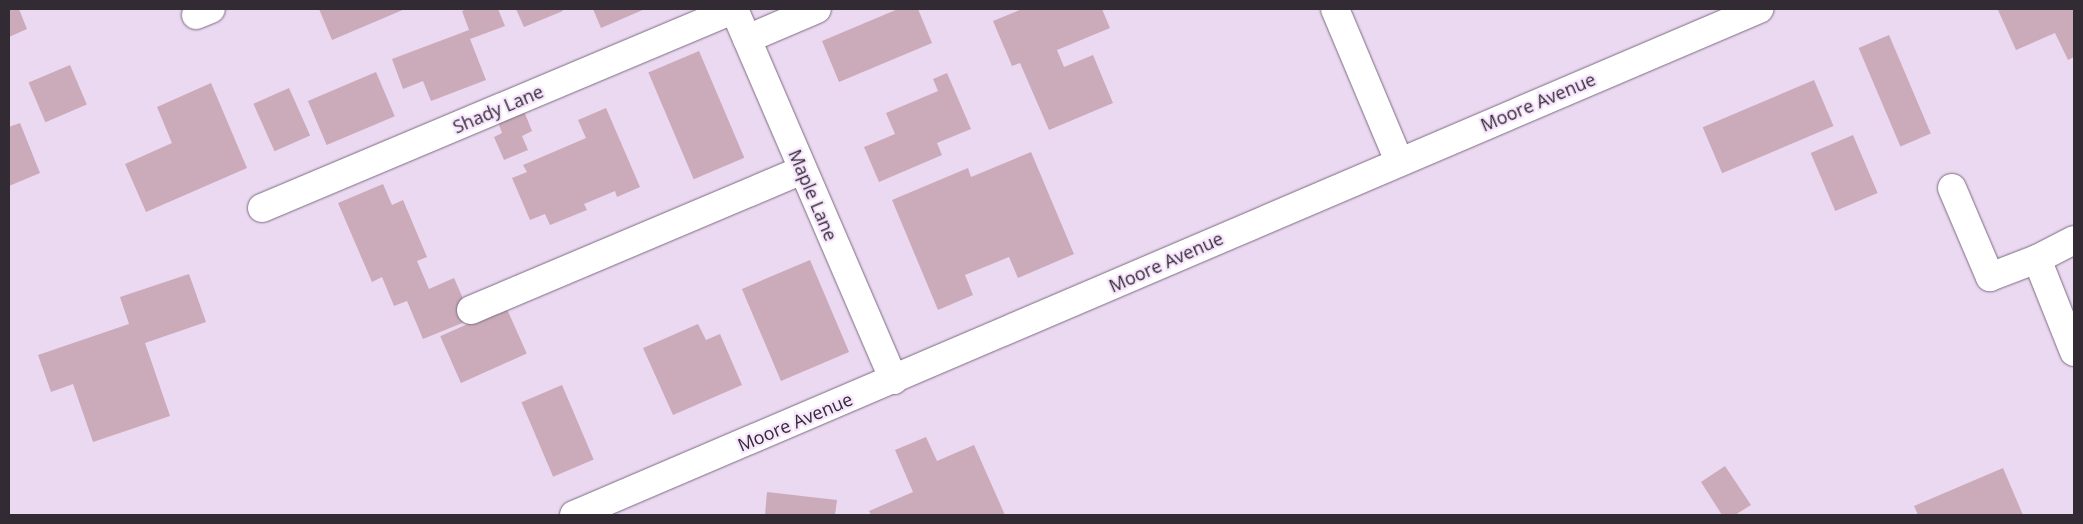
<!DOCTYPE html>
<html>
<head>
<meta charset="utf-8">
<style>
  body { margin:0 }
  #map { position:relative; width:2083px; height:524px; overflow:hidden; background:#ebd9f1; font-family:"Open Sans",sans-serif }
  div>[style] { position:absolute }
  .building>* { inset:0; background:#cbabb9; transform-origin:0 0 }
  .roads { filter:drop-shadow(0 0 1px #7b6b80) drop-shadow(0 0 1px #7b6b80) }
  .minor>* { height:28px; margin:-14px; padding:0 14px; transform-origin:14px; border-radius:14px; background:#fff }
  span { translate:-50% -50%; white-space:nowrap; text-align:center; line-height:1.15; -webkit-text-stroke:4.5px #f8e6fe; paint-order:stroke }
  .street-label { font-size:18px; color:#322b34 }
  .frame { position:absolute; inset:0; border:10px solid #322b34; pointer-events:none }
</style>
</head>
<body>
<div id="map">
  <div class="building">
    <div style="clip-path:polygon(9px 9px,19px 9px,27px 29px,9px 37px)"></div>
    <div style="clip-path:polygon(319px 9px,405px 9px,332px 40px)"></div>
    <div style="clip-path:polygon(468px 9px,498px 9px,505px 26px,470px 39px,486px 80px,431px 101px,423px 81px,403px 89px,392px 59px,469px 30px,462px 11px)"></div>
    <div style="clip-path:polygon(516px 9px,562px 9px,563px 11px,524px 27px)"></div>
    <div style="clip-path:polygon(593px 9px,645px 9px,601px 28px)"></div>
    <div style="clip-path:polygon(898px 9px,918px 9px,932px 43px,839px 82px,822px 41px)"></div>
    <div style="clip-path:polygon(1022px 9px,1102px 9px,1110px 28px,1057px 50px,1064px 67px,1093px 55px,1113px 103px,1049px 130px,1020px 63px,1012px 66px,993px 21px)"></div>
    <div style="clip-path:polygon(2073px 9px,2074px 57px,2068px 60px,2055px 33px,2016px 50px,1998px 10px)"></div>
    <div style="left:1889px;top:35px;width:107px;height:33px;rotate:67deg"></div>
    <div style="left:699px;top:51px;width:116px;height:55px;rotate:67deg"></div>
    <div style="left:70px;top:65px;width:43px;height:45px;rotate:67deg"></div>
    <div style="left:376px;top:72px;width:48px;height:74px;rotate:67deg"></div>
    <div style="clip-path:polygon(947px 73px,971px 129px,937px 143px,942px 155px,879px 182px,864px 147px,895px 134px,886px 113px,938px 91px,933px 79px)"></div>
    <div style="left:1814px;top:80px;width:50px;height:121px;rotate:67deg"></div>
    <div style="clip-path:polygon(211px 83px,247px 168px,146px 212px,125px 164px,172px 143px,157px 107px)"></div>
    <div style="left:289px;top:88px;width:52px;height:39px;rotate:66deg"></div>
    <div style="clip-path:polygon(606px 108px,640px 187px,617px 197px,615px 191px,584px 204px,587px 210px,550px 225px,545px 214px,530px 220px,512px 178px,527px 172px,523px 165px,586px 138px,578px 120px)"></div>
    <div style="clip-path:polygon(524px 111px,532px 131px,522px 136px,528px 150px,504px 160px,494px 137px,502px 133px,498px 122px)"></div>
    <div style="clip-path:polygon(20px 123px,40px 173px,9px 186px,9px 127px)"></div>
    <div style="left:1853px;top:135px;width:63px;height:46px;rotate:67deg"></div>
    <div style="clip-path:polygon(1031px 152px,1074px 254px,1018px 278px,1009px 257px,965px 275px,973px 295px,938px 310px,892px 200px,968px 168px,971px 177px)"></div>
    <div style="clip-path:polygon(383px 184px,392px 205px,403px 200px,427px 257px,417px 261px,429px 289px,454px 278px,472px 319px,423px 339px,407px 301px,394px 306px,382px 277px,372px 282px,338px 203px)"></div>
    <div style="left:810px;top:260px;width:100px;height:74px;rotate:67deg"></div>
    <div style="clip-path:polygon(189px 274px,206px 322px,145px 343px,170px 416px,93px 442px,73px 384px,51px 392px,38px 355px,129px 324px,120px 297px)"></div>
    <div style="left:506px;top:307px;width:51px;height:72px;rotate:66deg"></div>
    <div style="clip-path:polygon(698px 324px,706px 340px,720px 334px,742px 385px,673px 415px,643px 348px)"></div>
    <div style="left:562px;top:385px;width:81px;height:44px;rotate:67deg"></div>
    <div style="clip-path:polygon(926px 437px,937px 461px,974px 445px,1005px 515px,871px 515px,869px 511px,913px 492px,895px 450px)"></div>
    <div style="clip-path:polygon(1725px 466px,1751px 505px,1735px 515px,1722px 515px,1701px 482px)"></div>
    <div style="clip-path:polygon(2003px 468px,2023px 515px,1918px 515px,1914px 506px)"></div>
    <div style="clip-path:polygon(767px 492px,837px 500px,835px 515px,765px 515px)"></div>
  </div>
  <div class="roads">
    <div class="minor">
      <div style="left:734px;top:9px;width:404px;rotate:66.7deg"></div>
      <div style="left:1335px;top:9px;width:165px;rotate:67.2deg"></div>
      <div style="left:196px;top:15px;width:16px;rotate:-22deg"></div>
      <div style="left:747px;top:39px;width:76px;rotate:-23.2deg"></div>
      <div style="left:1952px;top:188px;width:97px;rotate:66.9deg"></div>
      <div style="left:1990px;top:277px;width:50px;rotate:-21deg"></div>
      <div style="left:262px;top:208px;width:513px;rotate:-22.82deg"></div>
      <div style="left:2074px;top:240px;width:42px;rotate:152.8deg"></div>
      <div style="left:2037px;top:259px;width:100px;rotate:68.3deg"></div>
      <div style="left:471px;top:310px;width:360px;rotate:-22.9deg"></div>
      <div style="left:574px;top:515px;width:1289px;rotate:-23.12deg"></div>
    </div>
  </div>
  <div class="street-label">
    <span style="left:1538px;top:102px;rotate:-23deg">Moore Avenue</span>
    <span style="left:498px;top:109px;rotate:-23deg">Shady Lane</span>
    <span style="left:813px;top:195px;rotate:67deg">Maple Lane</span>
    <span style="left:1166px;top:262px;rotate:-24deg">Moore Avenue</span>
    <span style="left:795px;top:422px;rotate:-23deg">Moore Avenue</span>
  </div>
  <div class="frame"></div>
</div>
</body>
</html>
